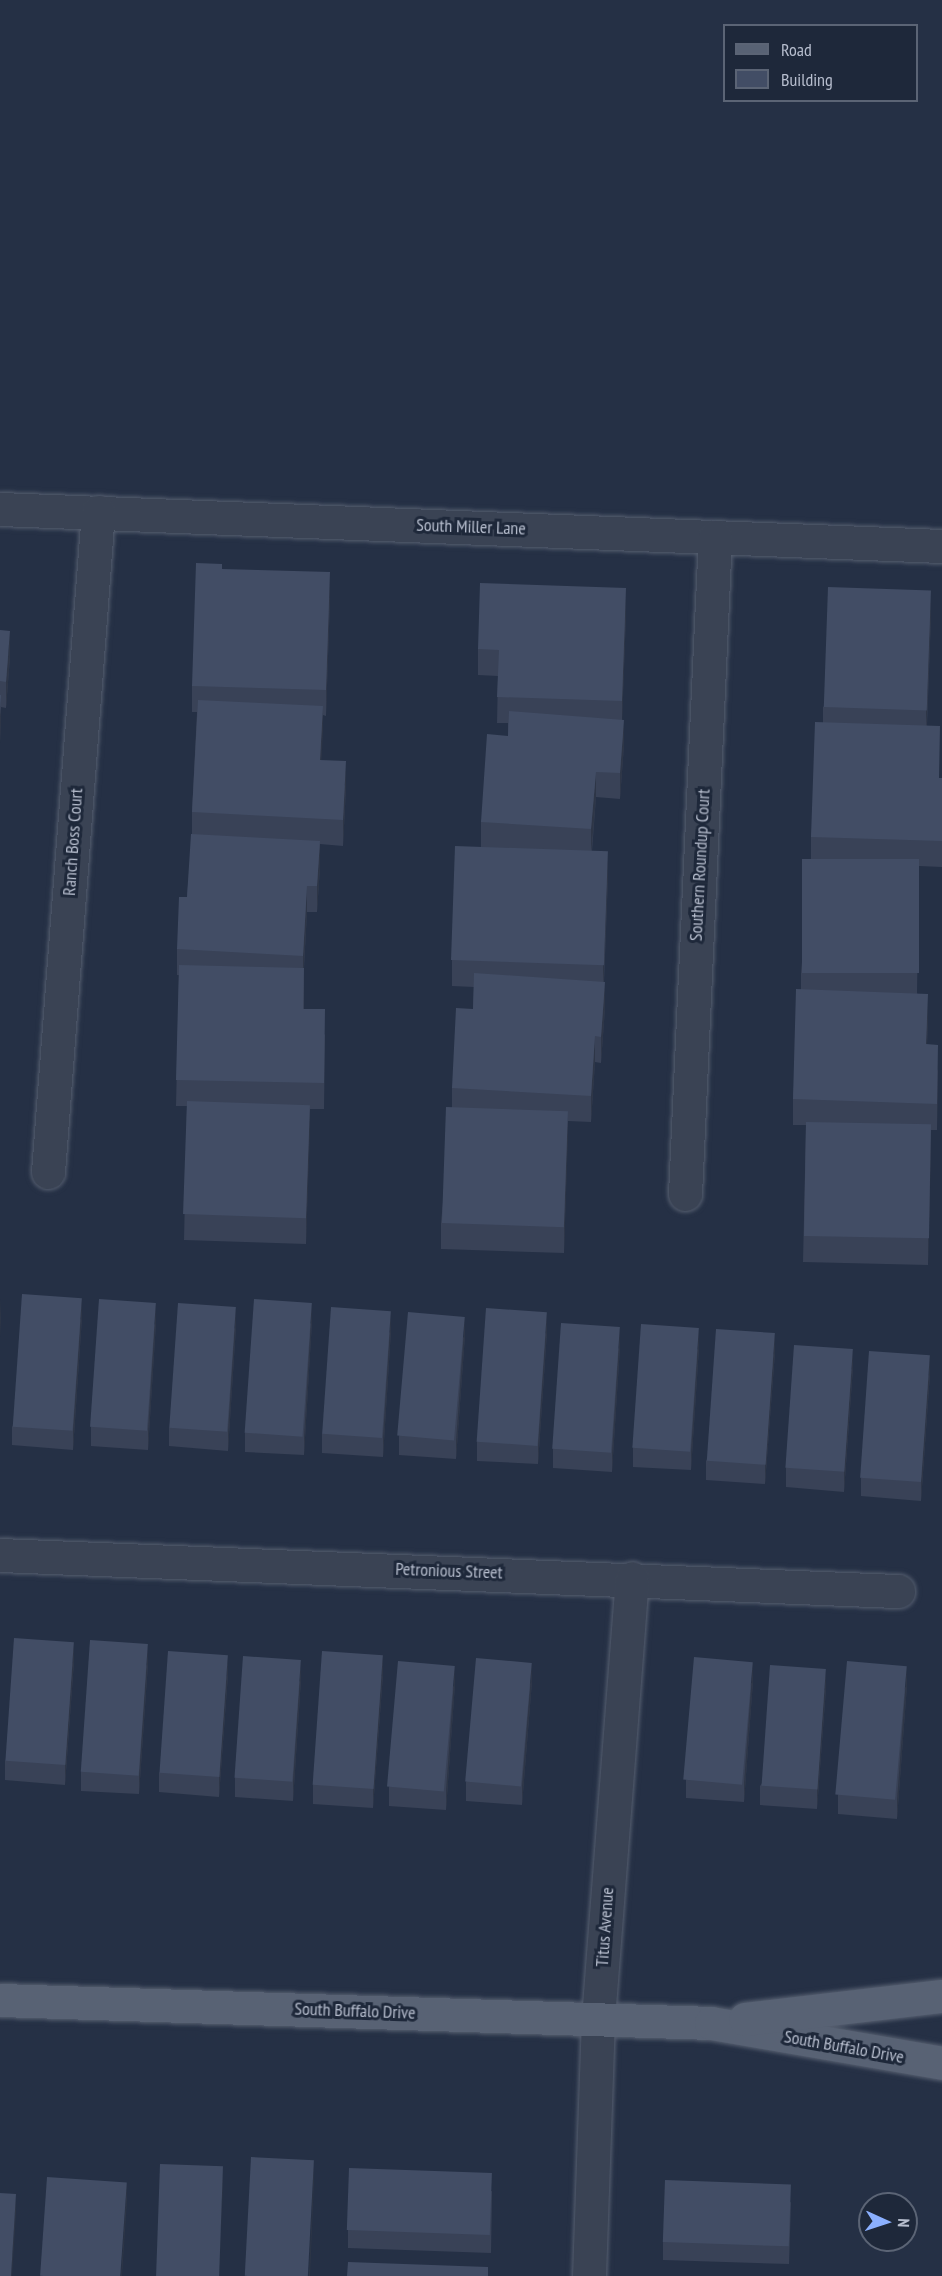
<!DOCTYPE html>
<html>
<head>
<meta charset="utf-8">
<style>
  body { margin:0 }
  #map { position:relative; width:942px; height:2276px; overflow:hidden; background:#253045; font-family:"PT Sans Narrow",sans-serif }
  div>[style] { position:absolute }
  .roads { filter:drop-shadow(0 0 2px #555e6f) drop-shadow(0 0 2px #555e6f) }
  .minor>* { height:33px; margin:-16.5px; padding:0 16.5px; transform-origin:16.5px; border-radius:16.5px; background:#3a4354 }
  .major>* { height:33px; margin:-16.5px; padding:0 16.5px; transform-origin:16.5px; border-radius:16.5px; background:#586274 }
  .wall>* { inset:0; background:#394257 }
  .shaded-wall>* { inset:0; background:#2e3647 }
  .building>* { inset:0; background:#424d65; transform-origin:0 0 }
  span { translate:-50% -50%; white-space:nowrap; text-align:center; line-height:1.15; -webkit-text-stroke:6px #1e283a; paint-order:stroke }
  .street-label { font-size:18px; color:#b7bece }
  .legend { position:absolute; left:723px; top:24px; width:195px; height:78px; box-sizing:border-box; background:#1e283a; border:2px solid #5b6475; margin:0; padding:8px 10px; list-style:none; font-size:18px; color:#b7bece }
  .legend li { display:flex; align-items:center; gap:12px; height:30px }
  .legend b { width:30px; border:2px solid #5b6475 }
  .north { position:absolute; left:858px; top:2192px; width:60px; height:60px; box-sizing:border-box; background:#1e283a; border:2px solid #5b6475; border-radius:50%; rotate:93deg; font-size:16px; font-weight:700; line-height:24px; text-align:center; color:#b7bece }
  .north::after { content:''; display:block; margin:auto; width:21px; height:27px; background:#8bb0ff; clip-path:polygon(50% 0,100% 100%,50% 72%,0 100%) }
</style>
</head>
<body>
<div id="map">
  <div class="roads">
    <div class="minor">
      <div style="left:0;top:509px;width:943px;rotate:2.25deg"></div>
      <div style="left:48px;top:1172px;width:662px;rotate:-85.67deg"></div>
      <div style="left:685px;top:1194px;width:658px;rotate:-87.39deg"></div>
      <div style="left:0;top:1555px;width:899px;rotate:2.3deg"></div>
      <div style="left:589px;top:2276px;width:257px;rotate:-88deg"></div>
      <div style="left:598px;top:2019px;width:442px;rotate:-85.6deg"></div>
    </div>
    <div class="major">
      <div style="left:0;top:2000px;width:711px;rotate:1.85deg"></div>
      <div style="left:711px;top:2023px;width:234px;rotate:9.8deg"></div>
      <div style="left:745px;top:2019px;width:198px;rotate:-6.7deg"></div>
    </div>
  </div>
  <div class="wall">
    <div style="clip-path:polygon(222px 569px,330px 598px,326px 716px,323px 715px,321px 760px,346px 787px,343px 846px,320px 844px,320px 867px,317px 912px,307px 912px,304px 968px,304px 1009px,325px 1035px,324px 1109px,310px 1109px,306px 1244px,184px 1240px,187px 1106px,176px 1106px,179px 975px,177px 975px,177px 949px,187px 897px,192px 835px,192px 812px,197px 712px,192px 712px,192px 686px)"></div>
    <div style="clip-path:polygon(626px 614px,622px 719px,624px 745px,620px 799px,596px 797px,592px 851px,608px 877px,604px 982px,605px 1008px,601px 1063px,595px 1062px,591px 1122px,568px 1121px,564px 1253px,441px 1249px,441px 1223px,452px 1107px,452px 1088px,473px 1009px,474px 987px,452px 986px,452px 960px,481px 847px,481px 822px,508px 736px,508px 723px,497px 723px,498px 676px,478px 675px,478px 649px)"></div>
    <div style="clip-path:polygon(931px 617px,927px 725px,939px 778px,942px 778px,942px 867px,919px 866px,917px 993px,928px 1020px,927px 1044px,938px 1071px,937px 1130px,931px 1130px,928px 1265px,803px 1262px,806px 1125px,793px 1125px,793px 1099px,801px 990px,801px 973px,811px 859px,811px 837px,823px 722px,823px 707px)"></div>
    <div style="clip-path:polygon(0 631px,10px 657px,6px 708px,1px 707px,0 743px)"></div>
    <div style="clip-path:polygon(82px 1317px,73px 1450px,12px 1445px,12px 1427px)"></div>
    <div style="clip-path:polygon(312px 1321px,304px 1455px,245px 1452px,245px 1433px)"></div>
    <div style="clip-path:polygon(156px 1322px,148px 1450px,91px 1446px,91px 1427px)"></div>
    <div style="clip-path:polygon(236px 1326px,228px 1451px,169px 1446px,169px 1428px)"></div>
    <div style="clip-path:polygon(391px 1330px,383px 1457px,322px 1453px,322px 1434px)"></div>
    <div style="clip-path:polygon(547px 1331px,538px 1464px,477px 1461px,477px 1442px)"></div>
    <div style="clip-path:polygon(465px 1335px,456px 1459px,399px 1455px,399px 1436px)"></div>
    <div style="clip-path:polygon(620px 1346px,612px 1472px,553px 1468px,553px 1449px)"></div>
    <div style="clip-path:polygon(699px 1347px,691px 1470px,633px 1467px,633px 1448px)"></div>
    <div style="clip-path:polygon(775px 1352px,765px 1484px,706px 1480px,706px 1461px)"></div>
    <div style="clip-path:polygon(853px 1367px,844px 1492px,786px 1487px,786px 1468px)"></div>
    <div style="clip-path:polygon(930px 1373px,921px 1501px,861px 1496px,861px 1478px)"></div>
    <div style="clip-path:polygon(74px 1661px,65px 1785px,5px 1780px,5px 1761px)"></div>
    <div style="clip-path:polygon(148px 1663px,139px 1794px,81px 1791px,81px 1772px)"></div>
    <div style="clip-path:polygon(228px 1674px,219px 1797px,159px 1792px,159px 1773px)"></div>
    <div style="clip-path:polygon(383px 1674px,373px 1808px,313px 1804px,313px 1785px)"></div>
    <div style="clip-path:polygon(301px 1679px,293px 1801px,235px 1797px,235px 1778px)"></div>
    <div style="clip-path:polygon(532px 1681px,522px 1805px,466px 1801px,466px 1782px)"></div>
    <div style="clip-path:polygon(753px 1681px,744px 1802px,686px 1798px,686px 1780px)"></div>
    <div style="clip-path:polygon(455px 1684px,446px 1810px,389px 1806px,389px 1787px)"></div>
    <div style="clip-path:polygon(907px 1685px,897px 1819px,838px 1814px,838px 1795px)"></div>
    <div style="clip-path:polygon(826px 1688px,817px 1809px,760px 1805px,760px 1786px)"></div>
    <div style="clip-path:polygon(492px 2191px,491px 2253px,348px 2248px,348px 2230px)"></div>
    <div style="clip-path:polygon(791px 2202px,789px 2264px,663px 2260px,663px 2242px)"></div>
  </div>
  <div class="shaded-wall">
    <div style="clip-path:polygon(330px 572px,330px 598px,326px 716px,326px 690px)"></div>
    <div style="clip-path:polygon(626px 588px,626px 614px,622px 727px,622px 701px)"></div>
    <div style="clip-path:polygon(931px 591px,931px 617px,926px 737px,926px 711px)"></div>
    <div style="clip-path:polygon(10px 631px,10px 657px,6px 708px,6px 682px)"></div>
    <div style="clip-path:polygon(1px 695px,1px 721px,0 743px,0 717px)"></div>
    <div style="clip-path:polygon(323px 706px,323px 732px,320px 786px,320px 760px)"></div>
    <div style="clip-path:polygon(624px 720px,624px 745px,620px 799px,620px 773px)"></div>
    <div style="clip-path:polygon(346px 761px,346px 787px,343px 846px,343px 820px)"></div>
    <div style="clip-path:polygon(596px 772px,596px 797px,591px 855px,591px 829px)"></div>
    <div style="clip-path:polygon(320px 841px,320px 867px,317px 912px,317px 886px)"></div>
    <div style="clip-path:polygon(608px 851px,608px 877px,603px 992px,603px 966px)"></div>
    <div style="clip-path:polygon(307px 886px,307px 912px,303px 982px,303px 956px)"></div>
    <div style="clip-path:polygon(605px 982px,605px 1008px,601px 1063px,601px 1037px)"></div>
    <div style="clip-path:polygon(928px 994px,928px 1020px,926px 1070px,926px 1044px)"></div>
    <div style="clip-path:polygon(595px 1036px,595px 1062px,591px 1122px,591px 1096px)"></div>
    <div style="clip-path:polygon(938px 1045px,938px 1071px,937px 1130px,937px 1104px)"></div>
    <div style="clip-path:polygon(310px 1105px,310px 1131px,306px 1244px,306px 1218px)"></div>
    <div style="clip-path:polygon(568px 1112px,568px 1138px,564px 1253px,564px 1227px)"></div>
    <div style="clip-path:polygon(931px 1125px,931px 1151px,928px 1265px,928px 1239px)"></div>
    <div style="clip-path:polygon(82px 1298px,82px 1317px,73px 1450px,73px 1431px)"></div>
    <div style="clip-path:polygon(1px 1299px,1px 1318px,0 1337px,0 1318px)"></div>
    <div style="clip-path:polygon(156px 1303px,156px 1322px,148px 1450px,148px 1431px)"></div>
    <div style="clip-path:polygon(312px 1303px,312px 1321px,304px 1455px,304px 1437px)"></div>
    <div style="clip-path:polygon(236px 1307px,236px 1326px,228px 1451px,228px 1432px)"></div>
    <div style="clip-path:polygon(391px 1311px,391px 1330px,383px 1457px,383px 1438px)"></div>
    <div style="clip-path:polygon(547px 1312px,547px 1331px,538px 1464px,538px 1446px)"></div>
    <div style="clip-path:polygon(465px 1317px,465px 1335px,456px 1459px,456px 1441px)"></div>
    <div style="clip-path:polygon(620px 1327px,620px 1346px,612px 1472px,612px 1453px)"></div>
    <div style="clip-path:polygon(699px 1328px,699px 1347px,691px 1470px,691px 1452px)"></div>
    <div style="clip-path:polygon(775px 1333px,775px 1352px,765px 1484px,765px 1465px)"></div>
    <div style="clip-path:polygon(853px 1349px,853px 1367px,844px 1492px,844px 1473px)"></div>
    <div style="clip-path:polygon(930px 1355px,930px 1373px,921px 1501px,921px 1482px)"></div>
    <div style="clip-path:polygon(74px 1642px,74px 1661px,65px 1785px,65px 1766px)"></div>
    <div style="clip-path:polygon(148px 1644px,148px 1663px,139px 1794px,139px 1776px)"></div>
    <div style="clip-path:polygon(228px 1655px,228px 1674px,219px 1797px,219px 1778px)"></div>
    <div style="clip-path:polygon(383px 1655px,383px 1674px,373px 1808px,373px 1789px)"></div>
    <div style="clip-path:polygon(301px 1660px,301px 1679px,293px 1801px,293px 1782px)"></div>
    <div style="clip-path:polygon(753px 1662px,753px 1681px,744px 1802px,744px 1783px)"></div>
    <div style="clip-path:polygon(532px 1663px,532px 1681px,522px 1805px,522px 1786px)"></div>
    <div style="clip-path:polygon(455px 1666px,455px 1684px,446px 1810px,446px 1791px)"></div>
    <div style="clip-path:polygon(907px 1666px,907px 1685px,897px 1819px,897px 1800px)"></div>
    <div style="clip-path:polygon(826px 1669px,826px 1688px,817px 1809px,817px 1790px)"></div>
    <div style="clip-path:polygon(314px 2160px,314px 2179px,310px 2276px,309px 2276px)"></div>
    <div style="clip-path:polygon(223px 2166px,223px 2185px,219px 2276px)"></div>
    <div style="clip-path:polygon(127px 2182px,127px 2201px,122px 2276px,121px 2276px)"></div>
    <div style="clip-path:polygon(16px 2194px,16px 2213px,12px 2276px,11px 2276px)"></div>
  </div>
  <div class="building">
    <div style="clip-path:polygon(196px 563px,222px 564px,222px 569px,330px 572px,326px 690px,192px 686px)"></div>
    <div style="clip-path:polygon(480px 583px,626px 588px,622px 701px,497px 697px,499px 650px,478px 649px)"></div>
    <div style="left:828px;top:587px;width:103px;height:120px;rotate:2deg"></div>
    <div style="clip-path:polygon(0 630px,10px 631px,6px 682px,0 681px)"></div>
    <div style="clip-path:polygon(0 695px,1px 695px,0 717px)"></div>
    <div style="clip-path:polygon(198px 700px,323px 706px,320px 760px,346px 761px,343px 820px,192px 812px)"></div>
    <div style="clip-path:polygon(509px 711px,624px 720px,620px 773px,596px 772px,591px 829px,481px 822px,487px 734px,508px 736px)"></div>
    <div style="clip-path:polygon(815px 722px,940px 726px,939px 778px,942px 778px,942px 841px,811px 837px)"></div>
    <div style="clip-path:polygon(191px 834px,320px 841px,317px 886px,307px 886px,303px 956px,177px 949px,179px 897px,187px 897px)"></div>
    <div style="left:455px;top:846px;width:153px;height:114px;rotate:2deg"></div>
    <div style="left:802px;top:859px;width:117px;height:114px"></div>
    <div style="clip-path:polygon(179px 965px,304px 968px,303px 1009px,325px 1009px,324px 1083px,176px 1080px)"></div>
    <div style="clip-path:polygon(474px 973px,605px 982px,601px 1037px,595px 1036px,591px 1096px,452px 1088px,456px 1008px,473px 1009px)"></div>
    <div style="clip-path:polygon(796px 989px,928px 994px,926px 1044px,938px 1045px,937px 1104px,793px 1099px)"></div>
    <div style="left:187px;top:1101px;width:123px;height:113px;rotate:2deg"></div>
    <div style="left:446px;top:1107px;width:122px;height:116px;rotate:2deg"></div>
    <div style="left:806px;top:1122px;width:125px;height:114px;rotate:1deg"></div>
    <div style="left:22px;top:1294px;width:60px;height:133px;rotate:4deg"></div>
    <div style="left:99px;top:1299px;width:57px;height:128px;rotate:4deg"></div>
    <div style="left:254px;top:1299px;width:58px;height:134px;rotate:4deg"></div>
    <div style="left:178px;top:1303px;width:58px;height:125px;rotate:4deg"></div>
    <div style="left:331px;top:1307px;width:60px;height:127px;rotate:4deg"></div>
    <div style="left:486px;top:1308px;width:61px;height:134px;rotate:4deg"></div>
    <div style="left:408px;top:1312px;width:57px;height:124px;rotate:5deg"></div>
    <div style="left:561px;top:1323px;width:59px;height:126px;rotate:4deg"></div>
    <div style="left:641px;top:1324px;width:58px;height:124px;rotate:4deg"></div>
    <div style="left:716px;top:1329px;width:59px;height:132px;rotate:4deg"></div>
    <div style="left:794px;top:1345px;width:59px;height:123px;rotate:4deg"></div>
    <div style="left:869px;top:1351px;width:61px;height:127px;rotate:4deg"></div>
    <div style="left:14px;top:1638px;width:60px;height:123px;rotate:4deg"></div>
    <div style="left:90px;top:1640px;width:58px;height:132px;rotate:4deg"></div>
    <div style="left:168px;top:1651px;width:60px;height:122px;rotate:4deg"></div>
    <div style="left:322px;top:1651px;width:61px;height:134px;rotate:4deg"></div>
    <div style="left:243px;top:1656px;width:58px;height:122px;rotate:4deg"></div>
    <div style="left:694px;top:1657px;width:59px;height:123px;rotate:5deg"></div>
    <div style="left:476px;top:1658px;width:56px;height:124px;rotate:5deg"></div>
    <div style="left:398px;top:1661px;width:57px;height:126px;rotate:5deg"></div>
    <div style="left:847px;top:1661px;width:60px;height:134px;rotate:5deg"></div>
    <div style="left:770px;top:1665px;width:56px;height:121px;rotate:4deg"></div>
    <div style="left:251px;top:2157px;width:63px;height:119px;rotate:3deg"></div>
    <div style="left:160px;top:2164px;width:63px;height:112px;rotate:2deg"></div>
    <div style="left:349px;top:2168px;width:143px;height:62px;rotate:2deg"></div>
    <div style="left:47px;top:2177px;width:80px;height:99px;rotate:4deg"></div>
    <div style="left:665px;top:2180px;width:126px;height:62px;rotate:2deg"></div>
    <div style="clip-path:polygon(0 2193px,16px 2194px,11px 2276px,0 2276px)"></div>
    <div style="clip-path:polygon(348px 2262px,488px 2267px,488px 2276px,347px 2276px)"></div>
  </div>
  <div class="street-label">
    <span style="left:471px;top:527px;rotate:2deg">South Miller Lane</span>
    <span style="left:73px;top:842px;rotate:-86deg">Ranch Boss Court</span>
    <span style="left:700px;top:865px;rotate:-87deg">Southern Roundup Court</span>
    <span style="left:449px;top:1571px;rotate:2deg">Petronious Street</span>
    <span style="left:605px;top:1927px;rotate:-86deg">Titus Avenue</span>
    <span style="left:355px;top:2011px;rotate:2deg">South Buffalo Drive</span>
    <span style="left:844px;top:2047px;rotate:10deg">South Buffalo Drive</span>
  </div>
  <ul class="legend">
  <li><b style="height:8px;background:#586274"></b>Road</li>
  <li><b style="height:16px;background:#424d65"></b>Building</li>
  </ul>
  <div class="north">N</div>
</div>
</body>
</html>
